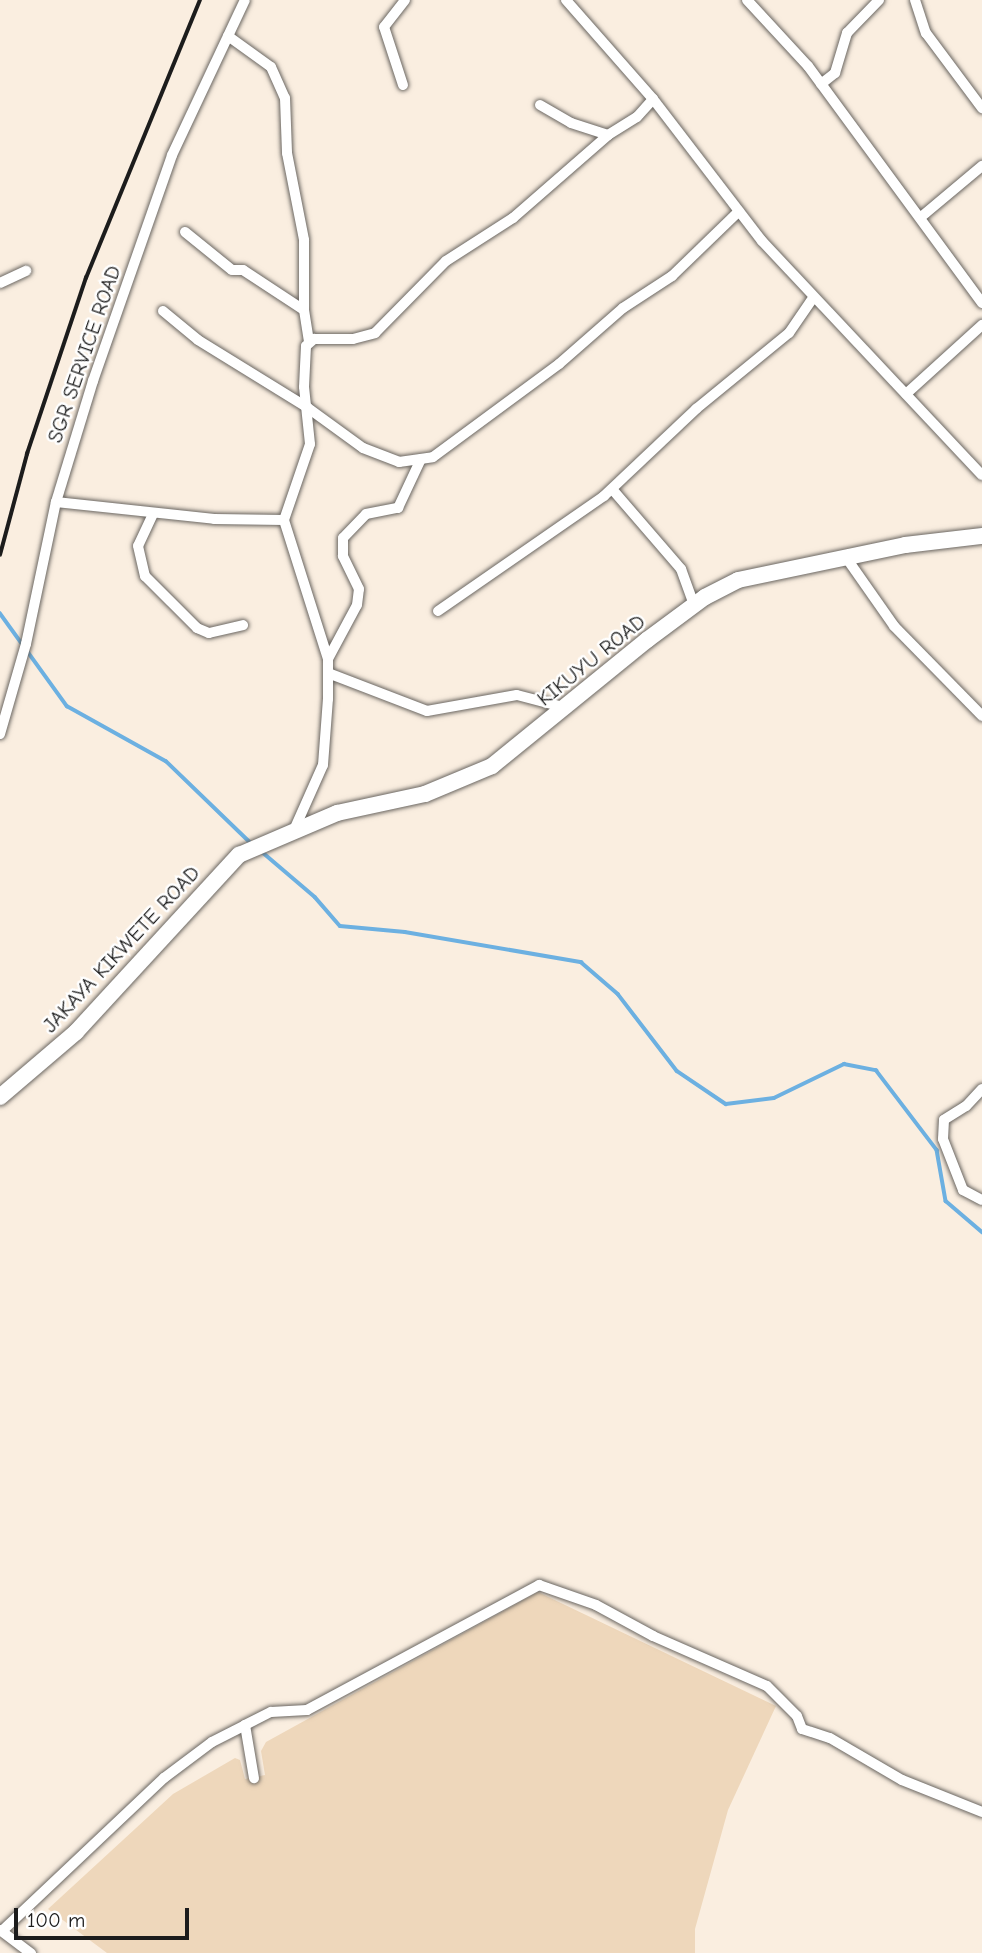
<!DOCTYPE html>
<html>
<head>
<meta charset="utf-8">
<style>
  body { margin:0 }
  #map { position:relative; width:982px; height:1953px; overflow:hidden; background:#faeee0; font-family:"Comic Neue",sans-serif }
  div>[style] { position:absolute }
  .built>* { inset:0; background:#eed7bb }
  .stream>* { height:3.5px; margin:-1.75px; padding:0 1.75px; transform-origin:1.75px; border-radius:1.75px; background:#6cb0e1 }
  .roads { filter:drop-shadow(0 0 2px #6a6661) drop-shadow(0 0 2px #6a6661) }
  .street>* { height:10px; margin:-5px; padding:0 5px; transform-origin:5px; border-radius:5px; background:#fff }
  .secondary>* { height:16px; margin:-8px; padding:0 8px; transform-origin:8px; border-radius:8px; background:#fff }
  .rail>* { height:3.5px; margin:-1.75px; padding:0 1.75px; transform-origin:1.75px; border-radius:1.75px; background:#1c1c1c }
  span { translate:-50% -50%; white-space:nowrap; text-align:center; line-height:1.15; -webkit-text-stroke:5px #fff; paint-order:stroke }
  .street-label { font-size:21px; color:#1c1c1c }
  .scale { position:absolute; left:14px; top:1908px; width:175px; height:32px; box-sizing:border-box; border:4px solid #1c1c1c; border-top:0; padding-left:9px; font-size:21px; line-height:24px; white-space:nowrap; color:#1c1c1c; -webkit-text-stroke:5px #fff; paint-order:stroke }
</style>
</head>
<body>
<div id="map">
  <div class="built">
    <div style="clip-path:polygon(538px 1592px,776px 1706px,728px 1810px,695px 1929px,695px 1953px,107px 1953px,48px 1909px,173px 1794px,235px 1758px,240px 1760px,245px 1779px,265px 1775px,261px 1751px,266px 1742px)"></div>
  </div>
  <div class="stream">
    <div style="left:0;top:613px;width:115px;rotate:54.2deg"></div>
    <div style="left:67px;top:706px;width:113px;rotate:29.1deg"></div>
    <div style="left:166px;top:761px;width:118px;rotate:44deg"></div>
    <div style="left:260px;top:850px;width:72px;rotate:40.5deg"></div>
    <div style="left:315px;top:897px;width:38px;rotate:49deg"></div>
    <div style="left:340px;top:926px;width:65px;rotate:5.3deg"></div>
    <div style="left:405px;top:932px;width:179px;rotate:9.7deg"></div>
    <div style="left:581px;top:962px;width:49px;rotate:40.9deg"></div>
    <div style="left:618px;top:994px;width:97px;rotate:52.5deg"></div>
    <div style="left:677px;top:1071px;width:59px;rotate:34deg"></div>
    <div style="left:726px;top:1104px;width:48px;rotate:-7.1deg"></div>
    <div style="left:774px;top:1098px;width:78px;rotate:-25.9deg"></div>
    <div style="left:844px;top:1064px;width:33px;rotate:11deg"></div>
    <div style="left:876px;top:1070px;width:101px;rotate:52.7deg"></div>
    <div style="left:937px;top:1150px;width:52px;rotate:80deg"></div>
    <div style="left:946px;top:1201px;width:48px;rotate:40.7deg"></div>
  </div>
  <div class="roads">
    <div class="street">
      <div style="left:566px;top:0;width:132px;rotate:48.7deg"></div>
      <div style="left:653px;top:99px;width:179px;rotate:52.5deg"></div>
      <div style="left:762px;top:241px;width:321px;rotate:46.8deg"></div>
      <div style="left:747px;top:0;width:90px;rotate:47.3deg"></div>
      <div style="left:808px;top:66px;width:294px;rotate:53.7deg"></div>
      <div style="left:915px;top:0;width:35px;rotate:72deg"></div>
      <div style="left:926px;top:33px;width:94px;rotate:53.3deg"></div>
      <div style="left:228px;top:36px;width:53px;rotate:35.8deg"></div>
      <div style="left:271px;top:67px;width:34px;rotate:66deg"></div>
      <div style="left:285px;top:98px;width:55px;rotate:87.9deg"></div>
      <div style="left:287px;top:153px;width:89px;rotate:78.9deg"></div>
      <div style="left:304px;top:240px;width:70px;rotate:90deg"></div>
      <div style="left:304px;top:310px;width:31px;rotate:81deg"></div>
      <div style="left:821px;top:84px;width:18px;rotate:-38deg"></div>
      <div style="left:835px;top:73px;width:42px;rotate:-73.3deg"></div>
      <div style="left:847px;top:33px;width:46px;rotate:-45.9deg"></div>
      <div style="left:403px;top:85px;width:61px;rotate:-108.1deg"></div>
      <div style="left:384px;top:27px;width:34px;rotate:-52deg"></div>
      <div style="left:540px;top:105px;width:36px;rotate:30deg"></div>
      <div style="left:571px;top:123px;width:39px;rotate:18deg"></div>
      <div style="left:921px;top:217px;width:80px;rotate:-39.9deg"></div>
      <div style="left:185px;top:232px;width:60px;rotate:39deg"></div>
      <div style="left:232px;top:270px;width:11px"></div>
      <div style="left:243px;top:270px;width:73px;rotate:33.3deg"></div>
      <div style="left:0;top:283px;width:29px;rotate:-25deg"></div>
      <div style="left:163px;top:311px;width:45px;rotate:39.6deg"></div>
      <div style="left:198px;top:340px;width:129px;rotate:31.7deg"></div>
      <div style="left:308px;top:408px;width:68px;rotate:36deg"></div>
      <div style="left:363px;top:448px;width:39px;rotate:21deg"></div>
      <div style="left:399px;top:462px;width:34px;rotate:-8deg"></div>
      <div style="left:433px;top:457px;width:157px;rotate:-36.4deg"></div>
      <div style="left:559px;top:364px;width:85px;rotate:-41.2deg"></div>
      <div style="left:623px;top:308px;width:59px;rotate:-33.1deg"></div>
      <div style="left:672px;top:276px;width:93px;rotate:-44.1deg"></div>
      <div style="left:906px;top:394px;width:103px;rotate:-42.2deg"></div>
      <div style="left:612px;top:489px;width:106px;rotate:49.2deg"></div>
      <div style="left:681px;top:569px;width:38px;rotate:70deg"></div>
      <div style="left:56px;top:502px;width:159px;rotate:6.1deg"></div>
      <div style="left:214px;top:519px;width:70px;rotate:0.8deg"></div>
      <div style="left:153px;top:514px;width:35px;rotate:115deg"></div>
      <div style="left:138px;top:546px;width:31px;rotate:77deg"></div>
      <div style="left:145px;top:576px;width:74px;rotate:45deg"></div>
      <div style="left:197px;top:628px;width:13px;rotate:23deg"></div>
      <div style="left:209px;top:633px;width:35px;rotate:-13deg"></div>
      <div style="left:845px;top:556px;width:85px;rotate:55deg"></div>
      <div style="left:894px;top:626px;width:126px;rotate:45.6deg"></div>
      <div style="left:438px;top:611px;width:202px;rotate:-34.7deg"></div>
      <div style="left:604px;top:496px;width:127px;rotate:-43.4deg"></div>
      <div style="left:696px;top:409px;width:120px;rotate:-39.3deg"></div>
      <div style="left:789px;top:333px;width:42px;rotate:-55.6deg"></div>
      <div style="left:328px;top:659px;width:61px;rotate:-61.8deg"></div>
      <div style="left:357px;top:605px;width:16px;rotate:-83deg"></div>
      <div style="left:359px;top:589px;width:37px;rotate:-116deg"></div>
      <div style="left:343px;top:556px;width:18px;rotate:-90deg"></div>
      <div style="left:343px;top:538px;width:33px;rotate:-46deg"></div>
      <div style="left:366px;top:514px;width:33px;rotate:-11deg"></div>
      <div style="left:398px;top:508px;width:54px;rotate:-64.9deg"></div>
      <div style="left:328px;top:673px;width:106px;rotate:21deg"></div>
      <div style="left:427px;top:711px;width:91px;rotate:-10.1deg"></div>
      <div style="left:517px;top:695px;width:52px;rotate:14.6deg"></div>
      <div style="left:0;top:734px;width:94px;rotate:-73.9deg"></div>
      <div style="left:26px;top:644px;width:145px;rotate:-78.1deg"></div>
      <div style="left:56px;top:502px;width:127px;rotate:-73deg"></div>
      <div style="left:93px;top:381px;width:239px;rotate:-70.7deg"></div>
      <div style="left:172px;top:155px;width:171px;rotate:-64.8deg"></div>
      <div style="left:294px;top:830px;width:71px;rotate:-66deg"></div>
      <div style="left:323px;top:765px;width:66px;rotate:-85.7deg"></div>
      <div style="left:328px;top:699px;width:40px;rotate:-90deg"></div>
      <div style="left:328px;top:659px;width:146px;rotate:-107.6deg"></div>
      <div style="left:284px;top:520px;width:80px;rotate:-71.1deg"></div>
      <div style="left:310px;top:444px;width:57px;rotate:-96deg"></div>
      <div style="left:304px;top:387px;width:41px;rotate:-87.2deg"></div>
      <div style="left:306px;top:346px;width:11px;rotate:-41deg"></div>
      <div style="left:314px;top:339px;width:39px"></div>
      <div style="left:353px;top:339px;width:23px;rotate:-15deg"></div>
      <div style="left:375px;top:333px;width:101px;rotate:-45.4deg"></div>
      <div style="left:446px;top:261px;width:80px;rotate:-32.7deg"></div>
      <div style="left:513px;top:218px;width:126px;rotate:-41.1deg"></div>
      <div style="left:608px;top:135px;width:34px;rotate:-32deg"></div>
      <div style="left:637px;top:117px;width:24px;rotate:-48deg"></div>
      <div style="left:982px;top:1089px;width:23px;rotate:133deg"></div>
      <div style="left:966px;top:1106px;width:26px;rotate:148deg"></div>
      <div style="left:944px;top:1120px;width:19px;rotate:93deg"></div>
      <div style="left:943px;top:1139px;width:55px;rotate:68.6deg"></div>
      <div style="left:963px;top:1190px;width:21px;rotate:28deg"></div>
      <div style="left:245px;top:1725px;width:29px;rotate:-27deg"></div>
      <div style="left:271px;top:1712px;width:36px;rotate:-3deg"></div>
      <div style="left:307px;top:1710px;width:264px;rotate:-28.3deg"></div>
      <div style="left:539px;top:1585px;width:60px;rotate:19.3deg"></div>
      <div style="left:596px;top:1605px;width:65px;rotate:28.5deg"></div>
      <div style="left:653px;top:1636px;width:124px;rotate:23.7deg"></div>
      <div style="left:767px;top:1686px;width:42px;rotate:45deg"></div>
      <div style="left:797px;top:1716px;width:14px;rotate:69deg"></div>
      <div style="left:802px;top:1729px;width:29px;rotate:18deg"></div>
      <div style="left:830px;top:1738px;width:83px;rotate:30.3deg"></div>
      <div style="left:902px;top:1780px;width:86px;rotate:21.8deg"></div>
      <div style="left:0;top:1930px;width:39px;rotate:37deg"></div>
      <div style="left:2px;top:1931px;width:223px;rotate:-43.4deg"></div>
      <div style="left:164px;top:1778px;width:60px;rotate:-36.9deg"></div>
      <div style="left:212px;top:1742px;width:37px;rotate:-27deg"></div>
      <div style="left:245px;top:1725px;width:54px;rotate:80.4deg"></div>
    </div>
    <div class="secondary">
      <div style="left:0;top:1097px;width:100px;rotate:-40.5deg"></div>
      <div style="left:76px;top:1032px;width:241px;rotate:-47.4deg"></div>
      <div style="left:239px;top:855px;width:107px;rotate:-23.2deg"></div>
      <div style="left:337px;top:813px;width:90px;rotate:-12.2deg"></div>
      <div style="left:425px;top:794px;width:73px;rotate:-22.7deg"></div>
      <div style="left:492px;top:766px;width:200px;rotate:-39.1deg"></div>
      <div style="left:647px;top:640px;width:72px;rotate:-36.6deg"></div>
      <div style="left:705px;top:597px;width:37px;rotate:-27deg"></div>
      <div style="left:738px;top:580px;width:171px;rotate:-11.8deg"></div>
      <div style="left:905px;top:545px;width:78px;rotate:-6.7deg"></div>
    </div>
  </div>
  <div class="rail">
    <div style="left:0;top:555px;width:105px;rotate:-75deg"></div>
    <div style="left:27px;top:454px;width:186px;rotate:-71.5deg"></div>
    <div style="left:86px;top:278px;width:300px;rotate:-67.7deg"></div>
  </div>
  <div class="street-label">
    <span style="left:84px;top:354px;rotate:-71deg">SGR SERVICE ROAD</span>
    <span style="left:591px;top:660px;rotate:-39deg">KIKUYU ROAD</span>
    <span style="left:121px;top:949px;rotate:-47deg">JAKAYA KIKWETE ROAD</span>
  </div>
  <div class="scale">100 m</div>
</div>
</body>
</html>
